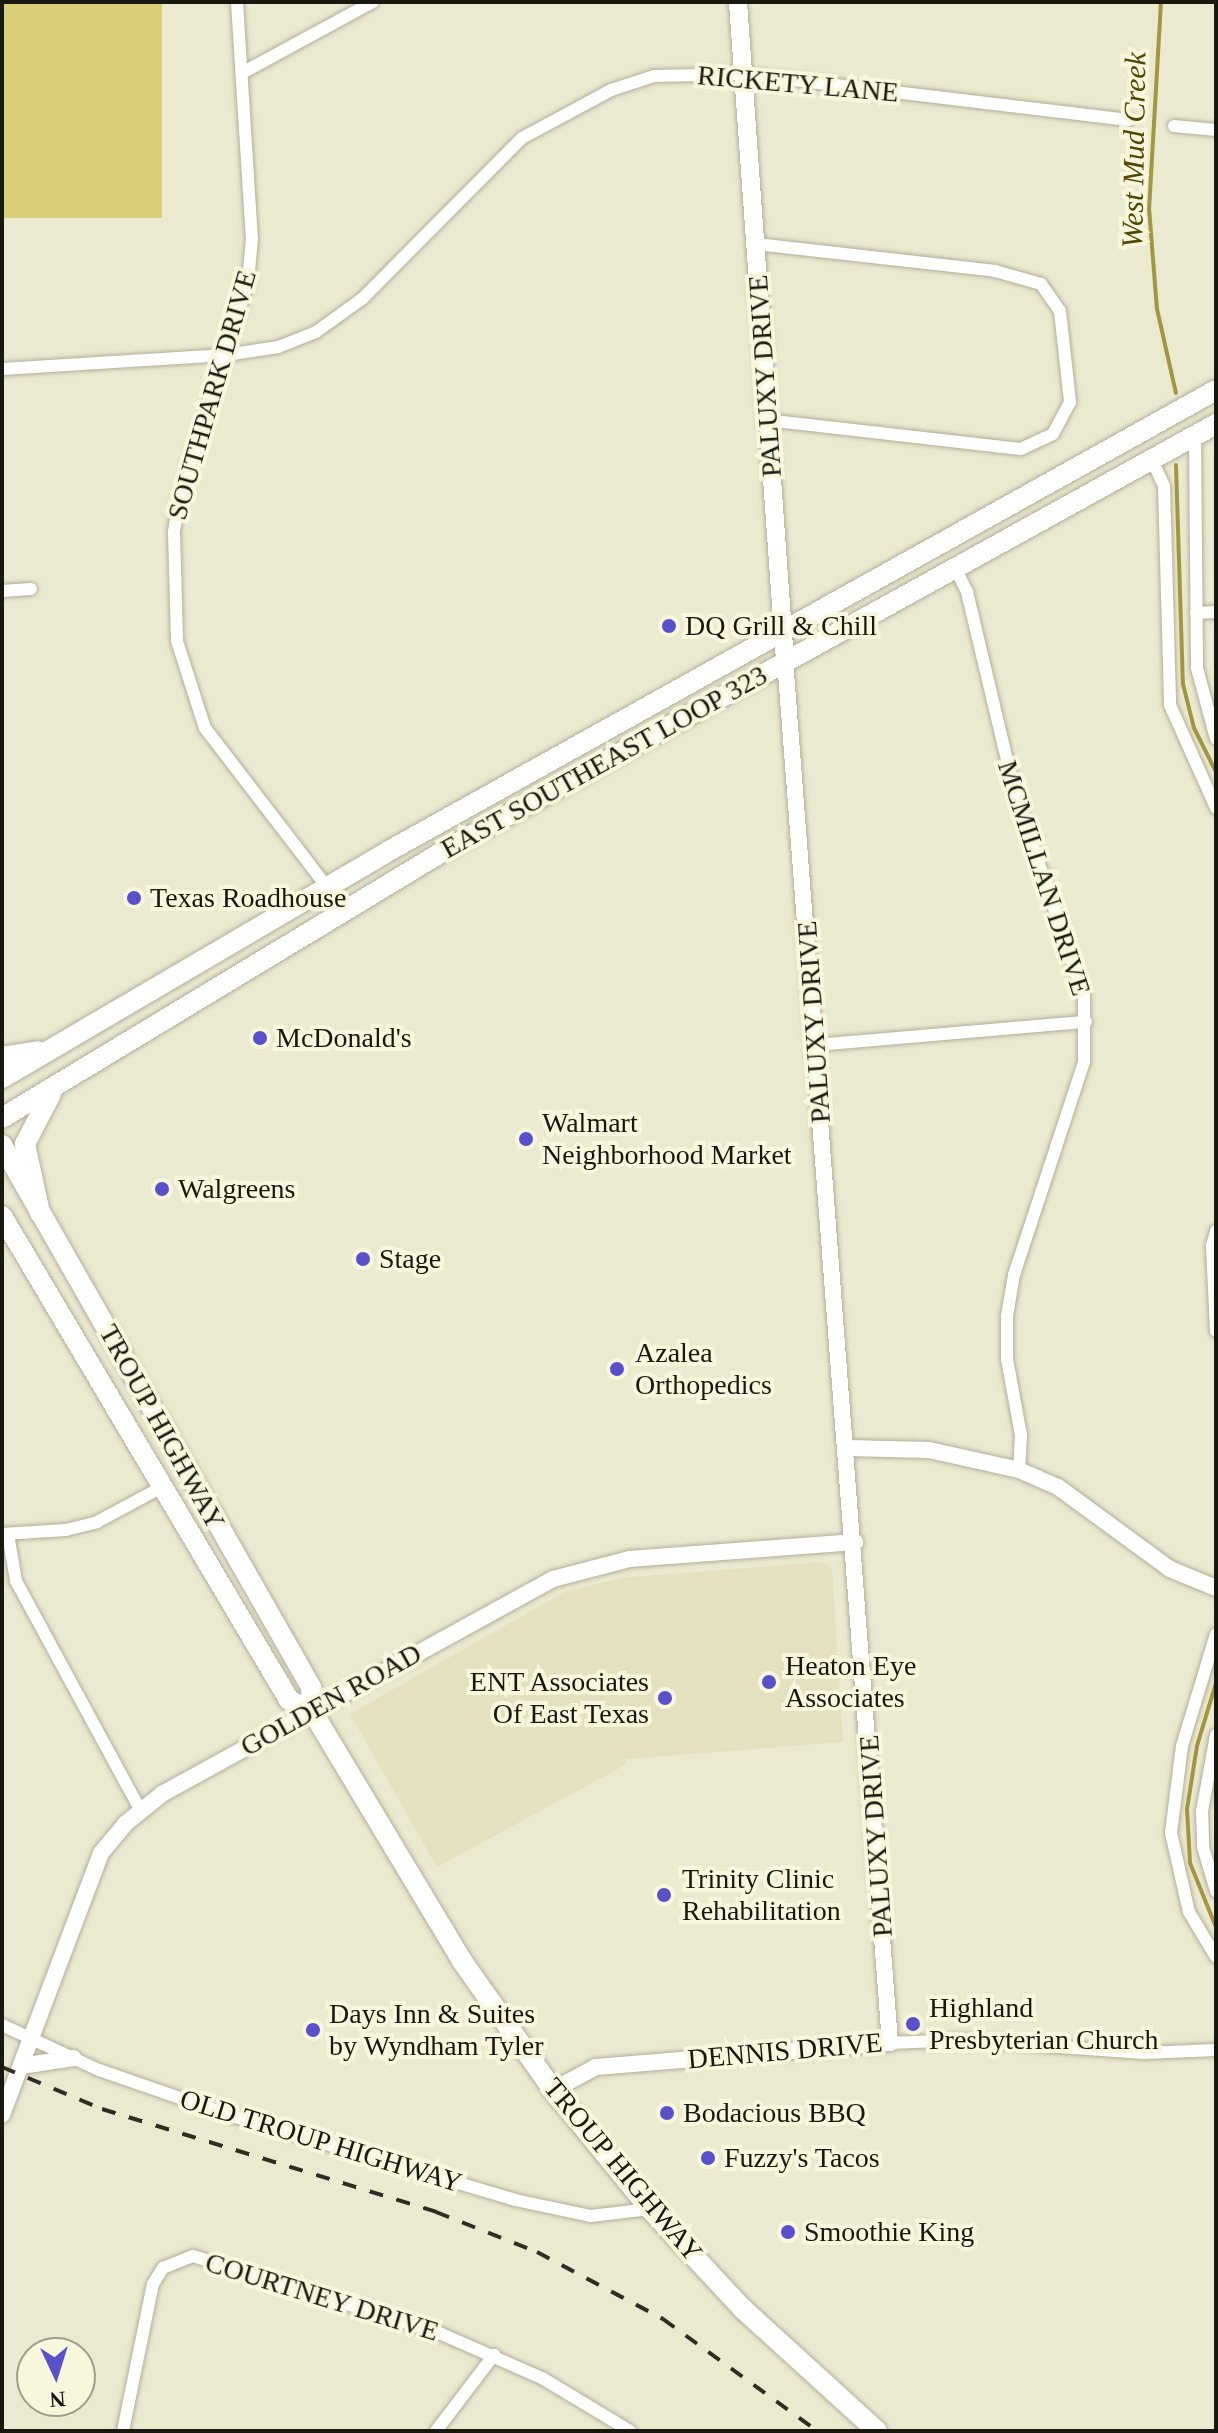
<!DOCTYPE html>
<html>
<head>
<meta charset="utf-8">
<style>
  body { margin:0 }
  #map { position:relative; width:1218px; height:2433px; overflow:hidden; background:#ece9d1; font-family:Georgia,serif }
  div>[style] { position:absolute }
  .built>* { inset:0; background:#e4e0c0 }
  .green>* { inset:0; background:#dace79; transform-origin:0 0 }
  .stream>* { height:4px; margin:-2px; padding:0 2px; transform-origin:2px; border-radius:2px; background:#a3963f }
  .roads { filter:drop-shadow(0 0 2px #b2af98) drop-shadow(0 0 2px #b2af98) }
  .minor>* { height:12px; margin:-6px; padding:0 6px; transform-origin:6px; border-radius:6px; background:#fff }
  .tertiary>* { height:16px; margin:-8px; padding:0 8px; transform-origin:8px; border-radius:8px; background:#fff }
  .secondary>* { height:18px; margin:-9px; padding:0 9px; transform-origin:9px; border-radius:9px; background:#fff }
  .primary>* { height:20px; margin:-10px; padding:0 10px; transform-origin:10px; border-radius:10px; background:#fff }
  .trunk>* { height:20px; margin:-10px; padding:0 10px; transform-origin:10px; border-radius:10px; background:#fff }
  .rail>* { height:4px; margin-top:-2px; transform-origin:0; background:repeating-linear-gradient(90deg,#2f2d23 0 14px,transparent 0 28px) }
  .dots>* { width:22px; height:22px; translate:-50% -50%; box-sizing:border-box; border:4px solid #f9f6de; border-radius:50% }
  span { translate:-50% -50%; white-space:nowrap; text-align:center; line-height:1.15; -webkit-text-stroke:8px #f9f6de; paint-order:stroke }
  .street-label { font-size:28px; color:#19180f }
  .poi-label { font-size:28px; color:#19180f }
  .left { translate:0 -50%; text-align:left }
  .right { translate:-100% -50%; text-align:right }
  .water-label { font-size:30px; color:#504700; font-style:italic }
  .frame { position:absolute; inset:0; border:4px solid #19180f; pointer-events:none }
  .north { position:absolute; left:16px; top:2337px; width:80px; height:80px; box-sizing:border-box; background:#f9f6de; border:2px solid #9f9d8b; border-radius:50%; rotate:176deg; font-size:22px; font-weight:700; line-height:32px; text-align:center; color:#19180f }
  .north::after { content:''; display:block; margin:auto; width:28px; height:36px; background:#5951c9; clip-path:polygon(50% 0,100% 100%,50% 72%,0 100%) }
</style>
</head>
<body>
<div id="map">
  <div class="built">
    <div style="clip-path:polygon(823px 1562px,832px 1569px,843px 1742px,626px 1759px,625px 1765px,437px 1867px,350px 1714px,564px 1592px,620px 1578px)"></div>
  </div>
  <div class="green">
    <div style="left:2px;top:2px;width:160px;height:216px"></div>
  </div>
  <div class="stream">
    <div style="left:1161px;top:2px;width:206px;rotate:93.3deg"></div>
    <div style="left:1149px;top:208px;width:101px;rotate:85.5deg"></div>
    <div style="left:1157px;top:309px;width:86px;rotate:77.3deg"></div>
    <div style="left:1176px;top:465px;width:219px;rotate:88.2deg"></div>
    <div style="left:1183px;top:684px;width:45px;rotate:76deg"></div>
    <div style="left:1194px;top:728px;width:49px;rotate:63.4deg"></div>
    <div style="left:1216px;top:1683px;width:66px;rotate:106.8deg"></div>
    <div style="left:1197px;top:1746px;width:64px;rotate:99deg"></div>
    <div style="left:1187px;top:1809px;width:54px;rotate:86.8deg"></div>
    <div style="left:1190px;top:1863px;width:69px;rotate:67.9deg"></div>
  </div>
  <div class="roads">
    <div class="minor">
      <div style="left:237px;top:2px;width:236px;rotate:86.4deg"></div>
      <div style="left:252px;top:238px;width:44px;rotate:95.2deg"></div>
      <div style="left:248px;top:282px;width:225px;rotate:107.6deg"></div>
      <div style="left:180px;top:497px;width:36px;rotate:100deg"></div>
      <div style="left:174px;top:532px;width:109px;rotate:88.4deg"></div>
      <div style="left:177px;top:641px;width:91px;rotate:72.2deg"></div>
      <div style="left:205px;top:728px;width:200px;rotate:52.5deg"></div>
      <div style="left:242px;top:73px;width:149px;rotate:-28.5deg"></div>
      <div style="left:1174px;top:126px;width:42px;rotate:5.4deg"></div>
      <div style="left:756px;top:244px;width:241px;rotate:6.4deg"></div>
      <div style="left:995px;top:271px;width:48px;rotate:15.8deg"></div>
      <div style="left:1041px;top:284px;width:33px;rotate:55deg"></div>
      <div style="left:1060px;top:311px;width:92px;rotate:83.7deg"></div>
      <div style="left:1070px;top:402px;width:36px;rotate:118deg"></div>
      <div style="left:1053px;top:434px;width:35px;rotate:155deg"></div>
      <div style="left:1021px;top:449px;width:256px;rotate:-173.5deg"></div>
      <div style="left:2px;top:369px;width:224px;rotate:-3.6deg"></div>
      <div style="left:226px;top:355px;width:53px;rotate:-8.7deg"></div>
      <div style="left:278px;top:347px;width:41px;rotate:-21.5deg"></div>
      <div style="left:316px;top:332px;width:57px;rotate:-35.7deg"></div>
      <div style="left:362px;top:299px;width:227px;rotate:-45.2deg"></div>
      <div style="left:522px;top:138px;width:101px;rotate:-28.3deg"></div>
      <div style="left:611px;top:90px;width:45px;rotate:-18deg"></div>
      <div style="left:654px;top:76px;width:89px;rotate:-1.3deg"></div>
      <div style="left:743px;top:74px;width:388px;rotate:6.8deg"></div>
      <div style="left:1195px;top:436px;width:232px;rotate:89.5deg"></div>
      <div style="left:1197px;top:668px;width:73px;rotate:75deg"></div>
      <div style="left:1152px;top:460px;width:29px;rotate:65deg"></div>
      <div style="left:1164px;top:486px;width:219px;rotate:88.4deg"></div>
      <div style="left:1170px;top:705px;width:113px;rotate:65.9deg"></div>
      <div style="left:955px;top:568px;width:27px;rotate:63deg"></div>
      <div style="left:967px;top:592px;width:208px;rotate:76.6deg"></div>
      <div style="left:1015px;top:794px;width:213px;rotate:71.1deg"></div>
      <div style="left:1084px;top:996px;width:66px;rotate:90deg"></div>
      <div style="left:1084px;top:1062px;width:224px;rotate:108.2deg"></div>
      <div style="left:1014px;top:1275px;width:42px;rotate:99.7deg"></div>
      <div style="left:1007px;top:1316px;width:43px;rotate:90deg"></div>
      <div style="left:1007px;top:1359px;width:77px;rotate:79.6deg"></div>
      <div style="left:1021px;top:1435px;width:35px;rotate:93deg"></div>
      <div style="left:2px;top:591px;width:29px;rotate:-4deg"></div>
      <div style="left:1196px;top:613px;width:20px;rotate:-3deg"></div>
      <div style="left:816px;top:1045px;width:271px;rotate:-4.9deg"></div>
      <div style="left:1216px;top:1231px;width:16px;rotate:105deg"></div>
      <div style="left:1212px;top:1246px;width:85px;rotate:87.3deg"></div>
      <div style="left:2px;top:1534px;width:64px;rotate:-3.6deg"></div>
      <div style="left:66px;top:1530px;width:32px;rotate:-14deg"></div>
      <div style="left:97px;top:1522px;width:76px;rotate:-28.2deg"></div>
      <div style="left:8px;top:1534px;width:48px;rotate:80.3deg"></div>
      <div style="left:16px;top:1581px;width:262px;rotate:61.5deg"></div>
      <div style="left:1216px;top:1634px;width:117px;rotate:106.9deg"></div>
      <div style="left:1182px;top:1746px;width:88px;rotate:97.2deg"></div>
      <div style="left:1171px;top:1833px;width:81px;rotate:77.2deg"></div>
      <div style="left:1189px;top:1912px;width:52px;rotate:59deg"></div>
      <div style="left:1216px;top:1735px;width:77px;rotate:100.4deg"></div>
      <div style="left:1202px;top:1811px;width:36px;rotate:88deg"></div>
      <div style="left:1203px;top:1847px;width:46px;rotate:73.5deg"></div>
      <div style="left:2px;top:2025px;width:107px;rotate:24.9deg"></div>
      <div style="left:99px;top:2070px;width:141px;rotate:19.1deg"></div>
      <div style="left:232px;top:2116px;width:295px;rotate:16.5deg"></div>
      <div style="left:515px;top:2200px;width:78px;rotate:11.9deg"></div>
      <div style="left:591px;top:2216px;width:59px;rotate:-6.8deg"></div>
      <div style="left:890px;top:2043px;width:73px;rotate:-2.4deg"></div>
      <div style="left:963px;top:2040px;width:181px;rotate:4.1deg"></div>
      <div style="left:1144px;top:2053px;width:72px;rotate:-2.4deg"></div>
      <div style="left:123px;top:2431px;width:150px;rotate:-78.5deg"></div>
      <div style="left:153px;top:2284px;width:19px;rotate:-58deg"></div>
      <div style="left:163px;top:2268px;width:32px;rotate:-22deg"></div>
      <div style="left:193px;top:2256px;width:256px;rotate:17.3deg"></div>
      <div style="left:437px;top:2332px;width:115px;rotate:23.7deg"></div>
      <div style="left:542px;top:2378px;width:103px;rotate:31.1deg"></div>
      <div style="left:436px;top:2431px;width:96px;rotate:-52.7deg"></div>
    </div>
    <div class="tertiary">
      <div style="left:847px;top:1448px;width:82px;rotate:1.4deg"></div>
      <div style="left:929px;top:1450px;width:92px;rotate:12.5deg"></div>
      <div style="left:1019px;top:1470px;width:43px;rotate:23.6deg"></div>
      <div style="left:1058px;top:1487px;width:139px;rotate:36.2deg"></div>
      <div style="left:1170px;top:1569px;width:50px;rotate:22.4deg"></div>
      <div style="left:21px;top:2066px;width:53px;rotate:-8.7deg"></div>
      <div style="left:553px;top:2090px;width:49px;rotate:-28.1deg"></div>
      <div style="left:596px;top:2067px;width:295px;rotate:-4.7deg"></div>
      <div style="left:890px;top:2043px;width:1386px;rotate:-94.34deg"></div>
      <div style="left:2px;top:2115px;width:280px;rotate:-69.3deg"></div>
      <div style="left:101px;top:1853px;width:38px;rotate:-50deg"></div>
      <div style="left:125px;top:1824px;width:48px;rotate:-39deg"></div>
      <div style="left:162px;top:1794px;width:446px;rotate:-28.8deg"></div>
      <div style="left:553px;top:1579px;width:79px;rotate:-14.7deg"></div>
      <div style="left:629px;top:1559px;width:227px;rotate:-4.3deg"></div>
    </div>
    <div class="secondary">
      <div style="left:738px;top:2px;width:661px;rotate:85.92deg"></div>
    </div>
    <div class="primary">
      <div style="left:2px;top:1145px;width:624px;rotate:60.31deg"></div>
      <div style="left:311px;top:1687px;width:24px;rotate:88deg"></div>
      <div style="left:312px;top:1711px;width:292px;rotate:59deg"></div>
      <div style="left:462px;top:1961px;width:158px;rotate:54.8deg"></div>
      <div style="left:553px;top:2090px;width:154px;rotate:50.8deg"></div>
      <div style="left:650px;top:2209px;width:137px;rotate:47.1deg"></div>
      <div style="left:743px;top:2309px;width:181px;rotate:42.3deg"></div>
      <div style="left:2px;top:1216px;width:563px;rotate:59.33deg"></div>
      <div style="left:289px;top:1700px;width:25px;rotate:26deg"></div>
    </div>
    <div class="trunk">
      <div style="left:2px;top:1057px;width:36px;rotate:-9deg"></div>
      <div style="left:2px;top:1078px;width:446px;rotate:-30.4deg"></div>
      <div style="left:387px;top:852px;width:949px;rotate:-29.13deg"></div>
      <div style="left:2px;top:1118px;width:520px;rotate:-31.15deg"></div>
      <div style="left:447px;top:849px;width:879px;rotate:-28.93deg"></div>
      <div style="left:40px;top:1213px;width:71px;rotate:-102.3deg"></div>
      <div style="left:25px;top:1144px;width:56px;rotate:-62.5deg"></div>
      <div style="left:2px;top:1219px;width:4px;rotate:45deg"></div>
    </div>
  </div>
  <div class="rail">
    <div style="left:2px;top:2067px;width:108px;rotate:22.8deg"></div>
    <div style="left:102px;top:2109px;width:350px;rotate:17.1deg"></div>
    <div style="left:436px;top:2212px;width:109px;rotate:21.6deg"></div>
    <div style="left:537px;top:2252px;width:143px;rotate:28deg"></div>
    <div style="left:663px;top:2319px;width:190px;rotate:36deg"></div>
  </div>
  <div class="dots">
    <div style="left:669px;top:626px;background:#5951c9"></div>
    <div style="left:134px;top:898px;background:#5951c9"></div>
    <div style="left:260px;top:1038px;background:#5951c9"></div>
    <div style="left:526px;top:1139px;background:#5951c9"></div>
    <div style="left:162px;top:1189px;background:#5951c9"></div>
    <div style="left:363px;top:1259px;background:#5951c9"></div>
    <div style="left:617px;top:1369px;background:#5951c9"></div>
    <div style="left:769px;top:1682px;background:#5951c9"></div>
    <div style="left:665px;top:1698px;background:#5951c9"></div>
    <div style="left:664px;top:1895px;background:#5951c9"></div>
    <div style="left:913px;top:2024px;background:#5951c9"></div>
    <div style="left:313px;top:2030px;background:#5951c9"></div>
    <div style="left:667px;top:2113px;background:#5951c9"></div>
    <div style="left:708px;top:2158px;background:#5951c9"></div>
    <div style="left:788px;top:2232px;background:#5951c9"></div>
  </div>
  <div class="street-label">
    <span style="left:798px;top:84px;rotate:5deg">RICKETY LANE</span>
    <span style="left:765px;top:376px;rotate:-94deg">PALUXY DRIVE</span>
    <span style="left:212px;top:395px;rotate:-74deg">SOUTHPARK DRIVE</span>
    <span style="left:604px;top:762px;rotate:-29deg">EAST SOUTHEAST LOOP 323</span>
    <span style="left:1044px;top:878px;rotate:72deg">MCMILLAN DRIVE</span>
    <span style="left:814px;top:1022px;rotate:-94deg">PALUXY DRIVE</span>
    <span style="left:162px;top:1427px;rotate:61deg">TROUP HIGHWAY</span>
    <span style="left:331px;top:1700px;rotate:-29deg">GOLDEN ROAD</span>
    <span style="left:876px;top:1836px;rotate:-94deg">PALUXY DRIVE</span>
    <span style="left:785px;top:2051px;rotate:-5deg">DENNIS DRIVE</span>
    <span style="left:321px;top:2141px;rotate:17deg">OLD TROUP HIGHWAY</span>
    <span style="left:623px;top:2170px;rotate:50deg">TROUP HIGHWAY</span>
    <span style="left:322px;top:2297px;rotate:17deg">COURTNEY DRIVE</span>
  </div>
  <div class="poi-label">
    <span class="left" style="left:685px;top:626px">DQ Grill &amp; Chill</span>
    <span class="left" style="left:150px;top:898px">Texas Roadhouse</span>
    <span class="left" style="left:276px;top:1038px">McDonald's</span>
    <span class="left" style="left:542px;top:1139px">Walmart<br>Neighborhood Market</span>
    <span class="left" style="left:178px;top:1189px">Walgreens</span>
    <span class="left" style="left:379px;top:1259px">Stage</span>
    <span class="left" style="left:635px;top:1369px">Azalea<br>Orthopedics</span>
    <span class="left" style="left:785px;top:1682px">Heaton Eye<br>Associates</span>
    <span class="right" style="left:649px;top:1698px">ENT Associates<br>Of East Texas</span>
    <span class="left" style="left:682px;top:1895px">Trinity Clinic<br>Rehabilitation</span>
    <span class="left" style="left:929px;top:2024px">Highland<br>Presbyterian Church</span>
    <span class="left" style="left:329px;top:2030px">Days Inn &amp; Suites<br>by Wyndham Tyler</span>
    <span class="left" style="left:683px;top:2113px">Bodacious BBQ</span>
    <span class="left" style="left:724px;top:2158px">Fuzzy's Tacos</span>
    <span class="left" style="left:804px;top:2232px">Smoothie King</span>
  </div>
  <div class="water-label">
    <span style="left:1134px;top:150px;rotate:-89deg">West Mud Creek</span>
  </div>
  <div class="frame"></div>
  <div class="north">N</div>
</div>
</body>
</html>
